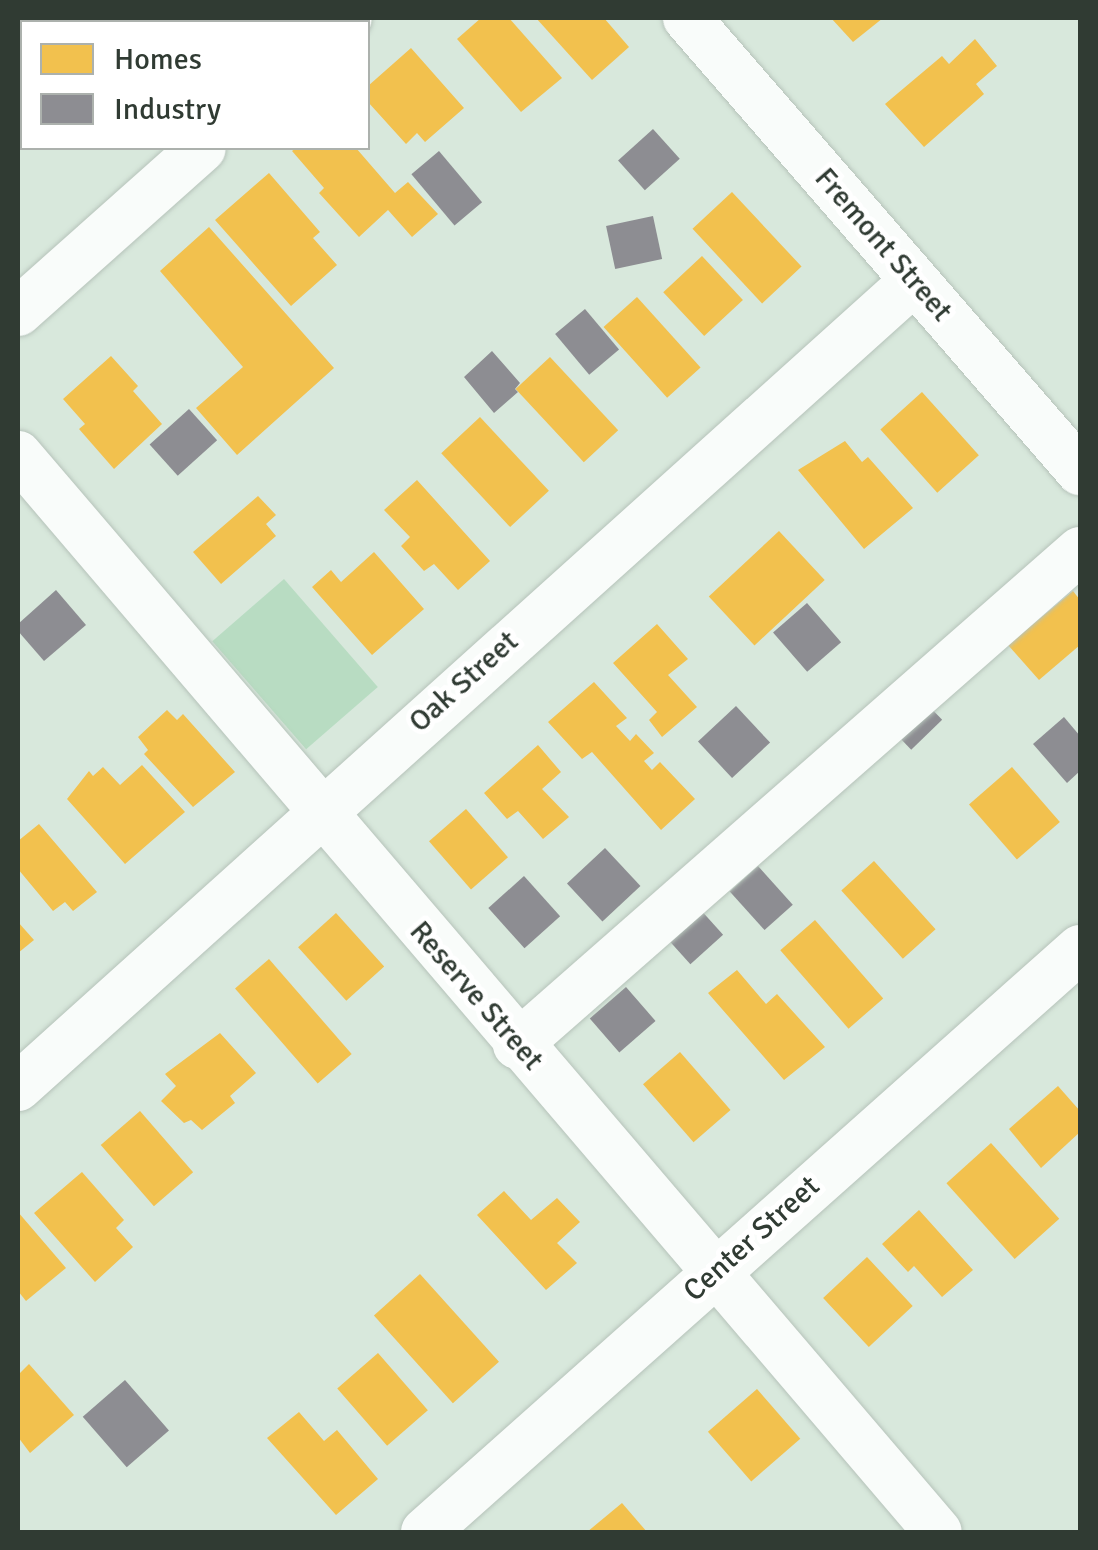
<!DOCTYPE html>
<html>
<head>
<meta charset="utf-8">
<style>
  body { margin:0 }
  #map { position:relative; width:1098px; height:1550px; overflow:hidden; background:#d8e8dc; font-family:Signika,sans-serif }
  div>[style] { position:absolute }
  .green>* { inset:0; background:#b8dcc2; transform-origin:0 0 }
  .homes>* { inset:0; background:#f2c14e; transform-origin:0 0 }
  .industry>* { inset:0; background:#8d8d92; transform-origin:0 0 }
  .roads { filter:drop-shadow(0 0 2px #b6c3ba) drop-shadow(0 0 2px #b6c3ba) }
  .minor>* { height:48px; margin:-24px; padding:0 24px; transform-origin:24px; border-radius:24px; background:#f9fcfa }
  span { translate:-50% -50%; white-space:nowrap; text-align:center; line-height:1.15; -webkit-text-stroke:10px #fff; paint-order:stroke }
  .street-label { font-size:30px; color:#303b33 }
  .frame { position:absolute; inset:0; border:20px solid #303b33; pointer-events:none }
  .legend { position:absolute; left:20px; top:20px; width:350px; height:130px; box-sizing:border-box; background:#fff; border:2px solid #acb1ad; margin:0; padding:12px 18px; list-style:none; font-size:30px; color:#303b33 }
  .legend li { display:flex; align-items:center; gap:20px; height:50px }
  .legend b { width:50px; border:2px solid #acb1ad }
</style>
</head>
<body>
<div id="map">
  <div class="green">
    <div style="left:284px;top:579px;width:143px;height:95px;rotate:49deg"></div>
  </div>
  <div class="homes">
    <div style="clip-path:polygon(481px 18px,509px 18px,562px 78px,521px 112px,457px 39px)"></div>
    <div style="clip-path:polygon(536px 18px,604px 18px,629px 47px,592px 80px)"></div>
    <div style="clip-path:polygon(831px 18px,883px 18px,853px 42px)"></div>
    <div style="clip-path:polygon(975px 39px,997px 66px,976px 84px,984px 94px,924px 147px,885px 104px,942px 56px,949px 64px)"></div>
    <div style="clip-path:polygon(411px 48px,464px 108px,425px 142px,417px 133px,406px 144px,368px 102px,368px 86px)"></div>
    <div style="clip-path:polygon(296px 148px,356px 148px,395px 193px,408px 182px,438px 214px,412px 237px,388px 210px,359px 237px,319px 193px,324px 188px,292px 151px)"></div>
    <div style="clip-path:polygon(269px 173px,320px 232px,313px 238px,337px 265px,291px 306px,215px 220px)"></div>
    <div style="left:732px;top:192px;width:102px;height:54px;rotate:47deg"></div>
    <div style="clip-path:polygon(209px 227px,334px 368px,237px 455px,196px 408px,243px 367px,160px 271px)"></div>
    <div style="left:702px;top:256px;width:60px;height:53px;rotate:47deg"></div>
    <div style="left:637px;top:297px;width:95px;height:45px;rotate:48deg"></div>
    <div style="clip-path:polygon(111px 356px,138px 386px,133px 391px,162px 424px,114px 469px,79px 429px,85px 424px,63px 399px)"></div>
    <div style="left:550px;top:357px;width:100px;height:47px;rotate:47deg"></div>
    <div style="left:922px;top:392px;width:85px;height:56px;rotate:48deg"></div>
    <div style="left:480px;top:417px;width:101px;height:53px;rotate:47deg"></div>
    <div style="clip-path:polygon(845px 441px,862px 462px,868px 457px,913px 508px,864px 549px,798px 470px)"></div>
    <div style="clip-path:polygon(417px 480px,490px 561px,458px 590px,434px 564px,424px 571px,401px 546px,410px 537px,384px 510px)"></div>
    <div style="clip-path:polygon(258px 496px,276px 515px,266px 524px,276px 536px,221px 584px,193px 552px)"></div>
    <div style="left:779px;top:531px;width:67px;height:96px;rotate:47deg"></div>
    <div style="clip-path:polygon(374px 552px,424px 609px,372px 655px,312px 587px,331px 570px,341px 582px)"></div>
    <div style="clip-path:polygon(1073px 591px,1080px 600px,1080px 645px,1039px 680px,1008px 645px)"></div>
    <div style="clip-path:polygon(657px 624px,688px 659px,668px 675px,697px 707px,662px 737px,649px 720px,657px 712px,613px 663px)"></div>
    <div style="clip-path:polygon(594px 682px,627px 718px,616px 726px,630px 741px,636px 734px,654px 753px,644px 761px,652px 770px,660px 762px,695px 799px,661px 830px,592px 752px,582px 759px,548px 722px)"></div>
    <div style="clip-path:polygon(167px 710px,177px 720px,183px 714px,235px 772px,193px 807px,144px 754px,148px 750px,138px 737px)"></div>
    <div style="clip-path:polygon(538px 745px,561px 772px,542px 789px,569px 817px,543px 839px,518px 811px,507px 819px,484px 793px)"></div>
    <div style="clip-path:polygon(142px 765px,185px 812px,125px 864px,67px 799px,89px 771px,93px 776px,103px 767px,120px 785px)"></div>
    <div style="left:1012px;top:767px;width:73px;height:57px;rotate:49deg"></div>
    <div style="left:466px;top:809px;width:64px;height:49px;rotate:49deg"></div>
    <div style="clip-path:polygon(39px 824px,97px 892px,73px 911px,65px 902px,53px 911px,18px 869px,18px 841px)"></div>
    <div style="left:874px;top:861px;width:92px;height:44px;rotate:48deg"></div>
    <div style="left:336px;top:913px;width:72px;height:51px;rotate:48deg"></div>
    <div style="left:815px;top:920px;width:104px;height:46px;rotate:49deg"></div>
    <div style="clip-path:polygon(18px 922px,34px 940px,18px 953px)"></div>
    <div style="left:269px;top:959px;width:126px;height:45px;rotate:49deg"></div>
    <div style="clip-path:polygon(737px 970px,766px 1004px,777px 994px,825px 1047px,784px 1080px,708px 993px)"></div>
    <div style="clip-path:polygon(220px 1033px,256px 1073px,230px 1096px,235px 1103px,202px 1130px,191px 1120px,184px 1123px,161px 1101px,176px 1086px,165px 1074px)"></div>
    <div style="left:680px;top:1052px;width:77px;height:49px;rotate:49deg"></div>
    <div style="clip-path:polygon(1058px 1086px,1080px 1111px,1080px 1132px,1041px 1168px,1009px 1129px)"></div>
    <div style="left:140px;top:1111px;width:81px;height:52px;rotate:49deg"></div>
    <div style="left:991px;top:1143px;width:102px;height:60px;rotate:48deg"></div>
    <div style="clip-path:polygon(82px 1172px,124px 1220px,116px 1228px,133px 1247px,95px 1282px,34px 1213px)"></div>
    <div style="clip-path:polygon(504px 1191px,531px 1220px,557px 1198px,580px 1222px,557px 1243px,577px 1263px,546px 1290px,477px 1215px)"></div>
    <div style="clip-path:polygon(919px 1210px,973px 1270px,942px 1297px,914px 1266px,908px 1272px,882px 1244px)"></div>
    <div style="clip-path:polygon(18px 1212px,66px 1268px,26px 1301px,18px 1291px)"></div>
    <div style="left:867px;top:1257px;width:67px;height:60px;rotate:47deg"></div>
    <div style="left:420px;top:1274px;width:118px;height:62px;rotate:48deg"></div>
    <div style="left:378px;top:1353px;width:76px;height:54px;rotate:49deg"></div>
    <div style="clip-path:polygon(29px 1364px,74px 1415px,30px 1453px,18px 1437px,18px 1375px)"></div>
    <div style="left:757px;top:1389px;width:66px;height:65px;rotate:49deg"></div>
    <div style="clip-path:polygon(299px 1412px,324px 1441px,337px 1430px,378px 1479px,336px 1515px,267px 1438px)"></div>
    <div style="clip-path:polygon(622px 1503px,647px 1532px,587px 1532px)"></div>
  </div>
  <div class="industry">
    <div style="left:653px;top:129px;width:40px;height:47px;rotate:48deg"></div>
    <div style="left:439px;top:151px;width:67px;height:36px;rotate:50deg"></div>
    <div style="left:653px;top:216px;width:44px;height:48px;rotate:78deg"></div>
    <div style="left:585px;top:309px;width:53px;height:39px;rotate:50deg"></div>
    <div style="clip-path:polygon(492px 351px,520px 383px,515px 389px,518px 392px,494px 413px,464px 377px)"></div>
    <div style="left:189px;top:409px;width:42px;height:53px;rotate:48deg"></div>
    <div style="clip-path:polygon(56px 590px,86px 625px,44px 661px,18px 631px,18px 624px)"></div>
    <div style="left:807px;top:603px;width:52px;height:45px;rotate:49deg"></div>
    <div style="left:922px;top:699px;width:29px;height:43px;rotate:46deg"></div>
    <div style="left:736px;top:706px;width:50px;height:52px;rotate:47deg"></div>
    <div style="clip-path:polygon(1064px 717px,1080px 736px,1080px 771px,1067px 783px,1033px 744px)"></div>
    <div style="left:605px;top:848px;width:52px;height:52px;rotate:47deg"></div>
    <div style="left:758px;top:866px;width:52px;height:38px;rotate:48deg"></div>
    <div style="left:524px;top:876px;width:54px;height:48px;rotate:48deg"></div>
    <div style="left:699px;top:908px;width:36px;height:44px;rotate:48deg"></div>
    <div style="left:626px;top:987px;width:45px;height:48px;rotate:49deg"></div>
    <div style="left:125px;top:1380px;width:67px;height:56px;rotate:49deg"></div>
  </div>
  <div class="roads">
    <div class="minor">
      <div style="left:687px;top:18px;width:600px;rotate:49.06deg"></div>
      <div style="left:343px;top:22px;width:6px;rotate:-39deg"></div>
      <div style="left:18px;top:312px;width:246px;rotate:-41.7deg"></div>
      <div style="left:18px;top:455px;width:1416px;rotate:49.5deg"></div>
      <div style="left:517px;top:1045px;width:749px;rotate:-41.27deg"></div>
      <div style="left:18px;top:1087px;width:1205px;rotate:-41.97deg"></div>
      <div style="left:425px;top:1532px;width:877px;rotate:-41.67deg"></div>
    </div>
  </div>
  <div class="street-label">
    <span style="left:883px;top:245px;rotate:49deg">Fremont Street</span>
    <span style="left:464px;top:682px;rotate:-42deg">Oak Street</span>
    <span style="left:476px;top:996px;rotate:49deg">Reserve Street</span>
    <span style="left:752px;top:1239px;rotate:-42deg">Center Street</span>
  </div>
  <div class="frame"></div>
  <ul class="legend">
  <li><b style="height:28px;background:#f2c14e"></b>Homes</li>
  <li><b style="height:28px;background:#8d8d92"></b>Industry</li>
  </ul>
</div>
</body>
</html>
